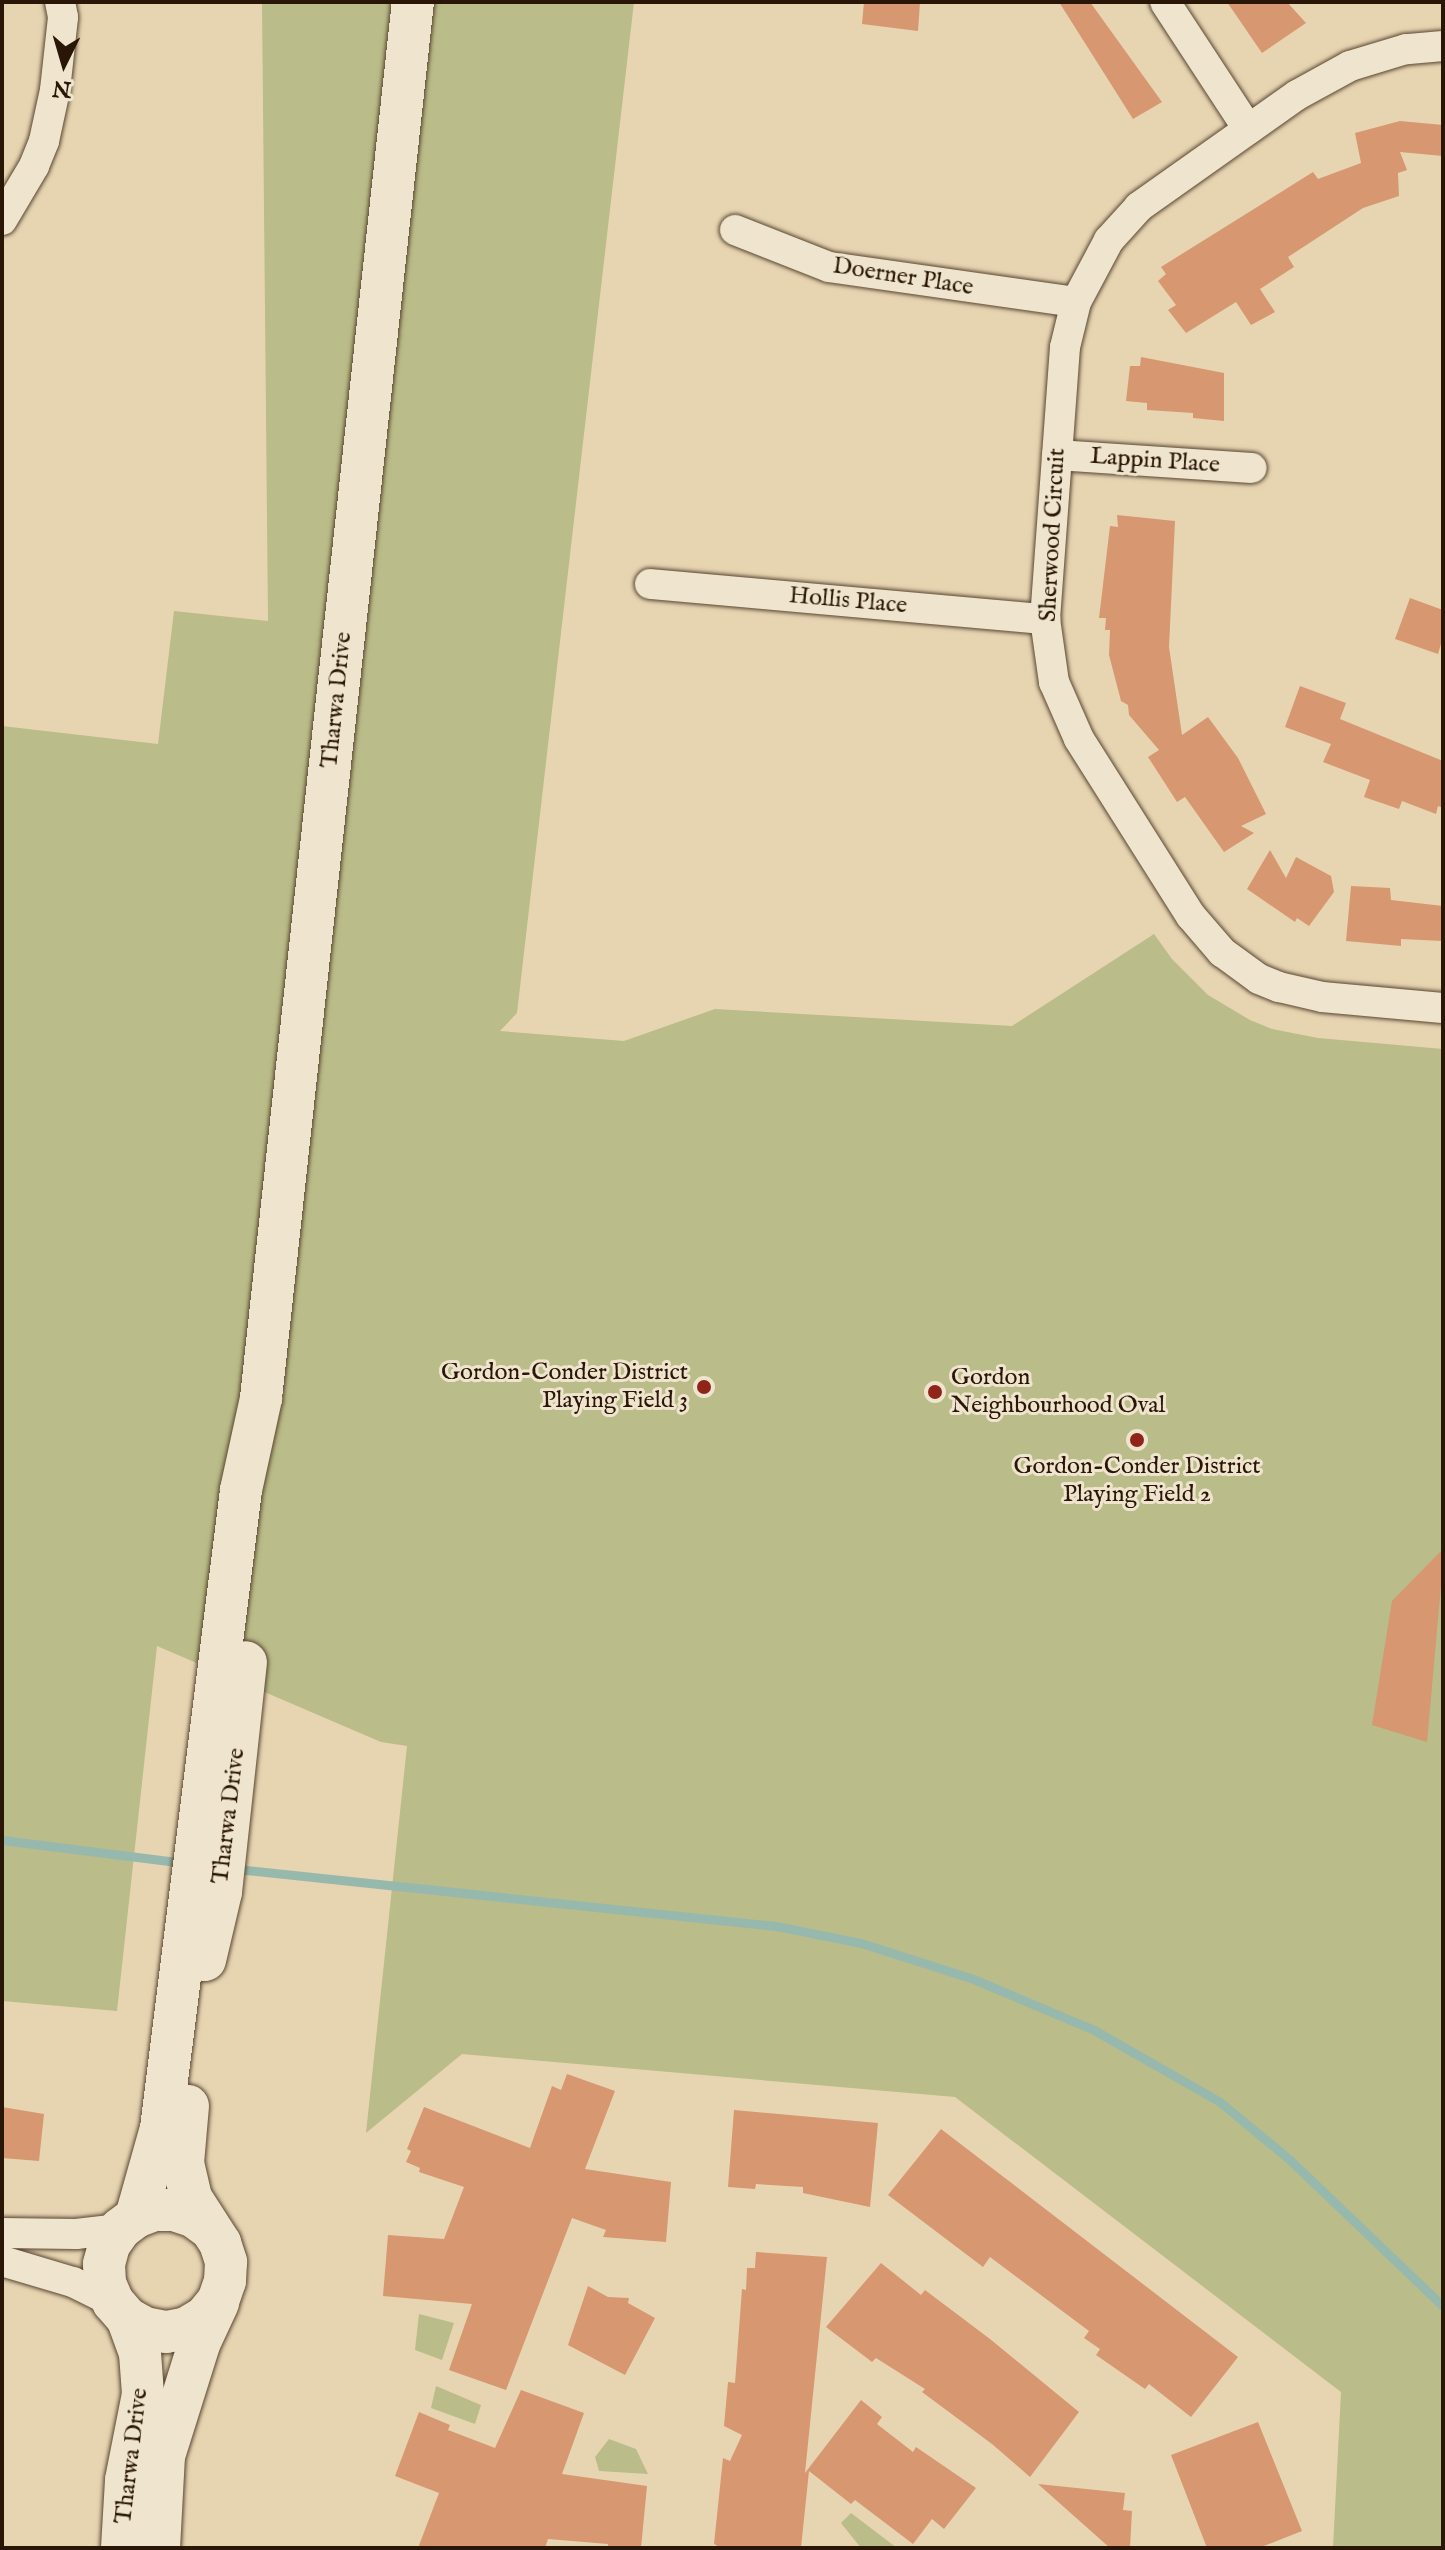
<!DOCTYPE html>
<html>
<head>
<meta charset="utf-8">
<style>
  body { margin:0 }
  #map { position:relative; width:1445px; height:2550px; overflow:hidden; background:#e7d5b2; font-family:"IM FELL English",serif }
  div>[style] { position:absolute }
  .green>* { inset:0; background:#babc89 }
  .stream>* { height:9px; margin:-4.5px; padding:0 4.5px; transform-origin:4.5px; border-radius:4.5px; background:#97b9ad }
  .building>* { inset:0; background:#d69771 }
  .roads { filter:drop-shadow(0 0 2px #594631) drop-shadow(0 0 2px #594631) }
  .street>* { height:30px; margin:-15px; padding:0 15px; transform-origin:15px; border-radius:15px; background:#efe4cd }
  .secondary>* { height:42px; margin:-21px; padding:0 21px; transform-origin:21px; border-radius:21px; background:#efe4cd }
  .dots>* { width:22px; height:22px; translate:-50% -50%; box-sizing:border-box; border:4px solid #efe4cd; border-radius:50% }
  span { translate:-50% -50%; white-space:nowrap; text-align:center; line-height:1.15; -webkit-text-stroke:6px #efe4cd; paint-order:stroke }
  .street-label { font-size:24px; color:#2a1606 }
  .poi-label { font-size:24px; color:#2a1606 }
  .right { translate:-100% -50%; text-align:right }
  .left { translate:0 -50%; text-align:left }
  .frame { position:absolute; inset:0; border:4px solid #2a1606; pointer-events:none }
  .north { position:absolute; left:24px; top:24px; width:80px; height:80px; -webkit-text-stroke:6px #efe4cd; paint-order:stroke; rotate:185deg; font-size:22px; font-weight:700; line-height:32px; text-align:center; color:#2a1606 }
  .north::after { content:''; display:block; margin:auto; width:28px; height:36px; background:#2a1606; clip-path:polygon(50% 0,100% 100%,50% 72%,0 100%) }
</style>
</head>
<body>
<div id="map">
  <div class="green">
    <div style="clip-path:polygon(262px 2px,634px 2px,517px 1013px,500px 1031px,624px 1041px,715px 1009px,1012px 1026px,1154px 934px,1172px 959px,1208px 995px,1250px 1020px,1272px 1029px,1318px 1038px,1443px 1049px,1443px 2548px,1333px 2548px,1341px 2392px,955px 2097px,462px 2054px,366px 2133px,407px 1746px,381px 1742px,157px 1646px,117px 2011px,2px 2001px,2px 726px,158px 744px,174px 611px,268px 621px)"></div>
    <div style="clip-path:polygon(419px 2314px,454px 2323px,442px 2360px,415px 2350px)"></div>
    <div style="clip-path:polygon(436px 2386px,481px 2405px,475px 2424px,431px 2408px)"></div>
    <div style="clip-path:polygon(609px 2439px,636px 2449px,648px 2474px,599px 2471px,595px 2457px)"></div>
    <div style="clip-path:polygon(851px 2513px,897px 2548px,861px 2548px,841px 2523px)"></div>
  </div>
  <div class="stream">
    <div style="left:2px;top:1840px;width:184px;rotate:7.2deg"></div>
    <div style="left:236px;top:1869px;width:543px;rotate:6.03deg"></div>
    <div style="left:776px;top:1926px;width:87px;rotate:11.3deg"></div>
    <div style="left:861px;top:1943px;width:115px;rotate:17.7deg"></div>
    <div style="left:971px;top:1978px;width:134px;rotate:22.9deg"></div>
    <div style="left:1094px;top:2030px;width:145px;rotate:29.7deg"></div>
    <div style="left:1220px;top:2102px;width:91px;rotate:39.6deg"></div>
    <div style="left:1290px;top:2160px;width:211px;rotate:43.7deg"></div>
  </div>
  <div class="building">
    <div style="clip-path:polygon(864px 2px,920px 2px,918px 31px,862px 24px)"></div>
    <div style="clip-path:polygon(1059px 2px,1090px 2px,1162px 102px,1133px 119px)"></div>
    <div style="clip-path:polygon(1227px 2px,1287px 2px,1306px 23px,1262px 53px)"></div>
    <div style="clip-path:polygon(1400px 121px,1443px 125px,1443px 156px,1400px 152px,1407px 170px,1398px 173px,1399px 196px,1363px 208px,1288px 257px,1294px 267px,1260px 289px,1275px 312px,1251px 325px,1236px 302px,1186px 333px,1168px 310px,1176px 305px,1158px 281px,1166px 274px,1161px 267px,1313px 172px,1318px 179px,1361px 163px,1355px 133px)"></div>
    <div style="clip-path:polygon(1141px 357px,1224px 373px,1224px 421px,1193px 418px,1193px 413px,1147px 410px,1147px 403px,1126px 401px,1130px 366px,1140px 366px)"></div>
    <div style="clip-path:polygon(1117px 515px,1175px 521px,1169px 647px,1182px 735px,1208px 717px,1238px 758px,1266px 814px,1241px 826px,1254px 833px,1224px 852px,1185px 797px,1177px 802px,1148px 757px,1159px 750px,1129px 715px,1128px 705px,1121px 701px,1109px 655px,1110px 630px,1105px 630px,1106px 618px,1099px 618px,1110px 526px,1118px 527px)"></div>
    <div style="clip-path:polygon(1410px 598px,1443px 610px,1443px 637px,1438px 654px,1395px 639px)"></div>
    <div style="clip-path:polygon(1300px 686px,1346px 703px,1340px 719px,1443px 761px,1443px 808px,1438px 806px,1436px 814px,1402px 801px,1399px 809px,1364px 797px,1370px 780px,1323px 762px,1331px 744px,1285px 727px)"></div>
    <div style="clip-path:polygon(1270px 850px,1286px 878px,1296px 857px,1331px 876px,1334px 892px,1309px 926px,1297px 918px,1295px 922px,1247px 889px)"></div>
    <div style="clip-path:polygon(1351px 886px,1390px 888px,1391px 900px,1443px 906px,1443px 941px,1401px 939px,1401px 946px,1346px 941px)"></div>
    <div style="clip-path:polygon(1443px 1549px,1443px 1563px,1427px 1742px,1372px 1725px,1392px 1601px)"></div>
    <div style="clip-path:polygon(567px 2074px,615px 2091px,585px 2169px,671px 2182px,666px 2242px,603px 2237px,606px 2230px,572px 2218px,506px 2390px,449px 2370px,472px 2304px,383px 2296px,388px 2235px,444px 2239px,464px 2187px,419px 2172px,420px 2168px,406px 2162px,411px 2151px,407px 2149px,424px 2107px,530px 2148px,552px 2086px,561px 2090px)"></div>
    <div style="clip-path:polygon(2px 2107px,44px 2114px,39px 2161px,2px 2158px)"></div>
    <div style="clip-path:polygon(734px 2110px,878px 2123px,870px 2207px,803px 2193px,803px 2187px,756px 2184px,755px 2189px,728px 2187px)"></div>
    <div style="clip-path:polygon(941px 2129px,1238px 2357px,1191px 2417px,1149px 2384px,1145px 2389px,1096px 2355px,1100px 2349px,1084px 2338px,1089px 2331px,990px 2257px,983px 2267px,888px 2195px)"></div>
    <div style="clip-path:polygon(756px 2252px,827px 2257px,805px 2473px,861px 2400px,882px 2417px,877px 2424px,913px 2452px,916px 2447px,976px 2488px,944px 2529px,932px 2519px,913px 2544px,855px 2500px,851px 2504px,809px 2471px,801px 2548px,721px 2548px,714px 2544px,723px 2458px,730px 2461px,742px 2435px,724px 2426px,728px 2382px,735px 2383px,742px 2289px,746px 2290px,747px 2268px,755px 2268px)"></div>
    <div style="clip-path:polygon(881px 2263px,921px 2295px,925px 2290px,990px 2339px,1079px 2412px,1030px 2477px,992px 2444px,922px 2392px,925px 2389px,876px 2358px,872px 2362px,826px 2327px)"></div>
    <div style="clip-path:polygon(588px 2286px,608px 2297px,629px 2298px,628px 2303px,655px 2318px,625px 2375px,568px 2345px)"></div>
    <div style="clip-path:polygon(521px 2390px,584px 2413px,562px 2474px,647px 2486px,641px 2548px,608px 2548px,608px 2544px,548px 2539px,545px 2548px,418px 2548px,439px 2493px,395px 2476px,419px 2412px,450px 2425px,448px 2430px,495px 2448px)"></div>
    <div style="clip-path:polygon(1258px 2422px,1302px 2531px,1259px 2548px,1207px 2548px,1171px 2455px)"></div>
    <div style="clip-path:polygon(1038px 2484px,1125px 2493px,1123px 2510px,1132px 2511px,1130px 2548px,1110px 2548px)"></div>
  </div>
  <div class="roads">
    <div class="street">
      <div style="left:1165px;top:2px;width:152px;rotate:56.8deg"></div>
      <div style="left:1443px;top:46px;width:37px;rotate:175deg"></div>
      <div style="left:1406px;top:49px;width:59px;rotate:163.1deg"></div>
      <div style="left:1350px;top:66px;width:60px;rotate:151.3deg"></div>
      <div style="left:1297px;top:95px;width:194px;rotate:144.7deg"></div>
      <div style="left:1139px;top:207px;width:45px;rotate:132.3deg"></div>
      <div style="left:1109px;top:240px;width:70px;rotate:118deg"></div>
      <div style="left:1076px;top:302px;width:46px;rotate:103.7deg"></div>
      <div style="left:1065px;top:347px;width:273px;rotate:94.2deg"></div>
      <div style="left:1045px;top:619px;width:64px;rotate:81.9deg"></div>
      <div style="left:1054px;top:682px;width:62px;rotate:66.3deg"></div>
      <div style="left:1079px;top:739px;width:209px;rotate:57.7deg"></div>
      <div style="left:1191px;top:916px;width:48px;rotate:49.3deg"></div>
      <div style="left:1222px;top:952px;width:46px;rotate:36.1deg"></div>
      <div style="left:1259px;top:979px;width:22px;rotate:22deg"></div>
      <div style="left:1279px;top:987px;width:44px;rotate:13.1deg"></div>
      <div style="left:1322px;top:997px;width:121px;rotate:5.2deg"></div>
      <div style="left:2px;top:220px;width:63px;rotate:-59.3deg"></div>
      <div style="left:34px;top:166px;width:27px;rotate:-68deg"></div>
      <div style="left:44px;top:141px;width:52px;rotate:-77.8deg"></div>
      <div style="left:55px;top:90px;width:73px;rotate:-83.7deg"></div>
      <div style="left:63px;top:17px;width:15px;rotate:-101deg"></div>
      <div style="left:735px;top:230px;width:101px;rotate:21.5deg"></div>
      <div style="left:829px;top:267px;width:249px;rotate:8.1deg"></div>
      <div style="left:1057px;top:455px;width:195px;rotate:3.8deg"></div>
      <div style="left:650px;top:584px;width:397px;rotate:5.1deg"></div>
      <div style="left:2px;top:2233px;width:74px;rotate:0.8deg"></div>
      <div style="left:76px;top:2234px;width:44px;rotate:-6.5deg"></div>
      <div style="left:2px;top:2261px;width:74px;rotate:16.5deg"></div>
      <div style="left:73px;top:2282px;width:45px;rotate:26.6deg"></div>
    </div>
    <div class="secondary">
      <div style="left:205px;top:1960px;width:70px;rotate:-76.8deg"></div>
      <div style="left:221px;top:1892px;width:231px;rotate:-83.8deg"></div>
      <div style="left:188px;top:2106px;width:57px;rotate:95deg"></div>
      <div style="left:183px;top:2163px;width:36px;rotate:77deg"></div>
      <div style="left:191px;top:2198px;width:54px;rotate:57.2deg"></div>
      <div style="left:220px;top:2243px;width:20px;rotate:72deg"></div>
      <div style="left:226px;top:2262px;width:19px;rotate:93deg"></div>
      <div style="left:225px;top:2281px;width:21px;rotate:109deg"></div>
      <div style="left:218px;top:2301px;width:21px;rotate:129deg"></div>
      <div style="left:205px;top:2317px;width:21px;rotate:149deg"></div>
      <div style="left:187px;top:2328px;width:21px;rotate:169deg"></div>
      <div style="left:166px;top:2332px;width:21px;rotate:-169deg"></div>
      <div style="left:145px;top:2328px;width:21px;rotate:-151deg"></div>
      <div style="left:127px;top:2318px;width:21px;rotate:-131deg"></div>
      <div style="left:113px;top:2302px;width:21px;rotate:-113deg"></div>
      <div style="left:105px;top:2283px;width:19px;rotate:-93deg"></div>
      <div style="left:104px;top:2264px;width:20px;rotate:-75deg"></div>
      <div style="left:109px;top:2245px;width:19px;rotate:-55deg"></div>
      <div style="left:120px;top:2229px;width:20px;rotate:-37deg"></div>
      <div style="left:136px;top:2217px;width:19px;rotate:-21deg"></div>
      <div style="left:154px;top:2210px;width:20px"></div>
      <div style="left:174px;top:2210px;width:20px;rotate:18deg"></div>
      <div style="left:193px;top:2216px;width:19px;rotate:36deg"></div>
      <div style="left:136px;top:2217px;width:92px;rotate:-74.3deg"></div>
      <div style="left:161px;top:2128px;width:643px;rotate:-82.85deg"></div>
      <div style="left:241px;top:1490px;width:94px;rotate:-77.7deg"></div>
      <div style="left:261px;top:1398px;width:1404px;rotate:-83.79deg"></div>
      <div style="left:122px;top:2548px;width:68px;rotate:-86.6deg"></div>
      <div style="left:126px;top:2480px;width:88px;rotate:-78.8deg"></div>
      <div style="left:143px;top:2394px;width:41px;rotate:-94.2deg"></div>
      <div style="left:140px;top:2353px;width:37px;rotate:-110deg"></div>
      <div style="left:159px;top:2548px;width:92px;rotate:-86.9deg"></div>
      <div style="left:164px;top:2456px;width:117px;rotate:-72.6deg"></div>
      <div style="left:199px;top:2344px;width:45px;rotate:-65.1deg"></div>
    </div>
  </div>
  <div class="dots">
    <div style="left:704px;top:1387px;background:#8f2418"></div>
    <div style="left:935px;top:1392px;background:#8f2418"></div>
    <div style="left:1137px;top:1440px;background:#8f2418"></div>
  </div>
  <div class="street-label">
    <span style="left:903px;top:277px;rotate:9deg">Doerner Place</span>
    <span style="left:1155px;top:461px;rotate:4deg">Lappin Place</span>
    <span style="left:1053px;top:535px;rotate:-87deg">Sherwood Circuit</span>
    <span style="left:848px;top:601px;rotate:5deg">Hollis Place</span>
    <span style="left:337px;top:700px;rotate:-84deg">Tharwa Drive</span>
    <span style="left:229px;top:1816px;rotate:-83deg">Tharwa Drive</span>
    <span style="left:132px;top:2456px;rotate:-83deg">Tharwa Drive</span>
  </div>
  <div class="poi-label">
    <span class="right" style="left:688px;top:1387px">Gordon-Conder District<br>Playing Field 3</span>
    <span class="left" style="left:951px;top:1392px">Gordon<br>Neighbourhood Oval</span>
    <span style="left:1137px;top:1481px">Gordon-Conder District<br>Playing Field 2</span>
  </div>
  <div class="frame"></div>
  <div class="north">N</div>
</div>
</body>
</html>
